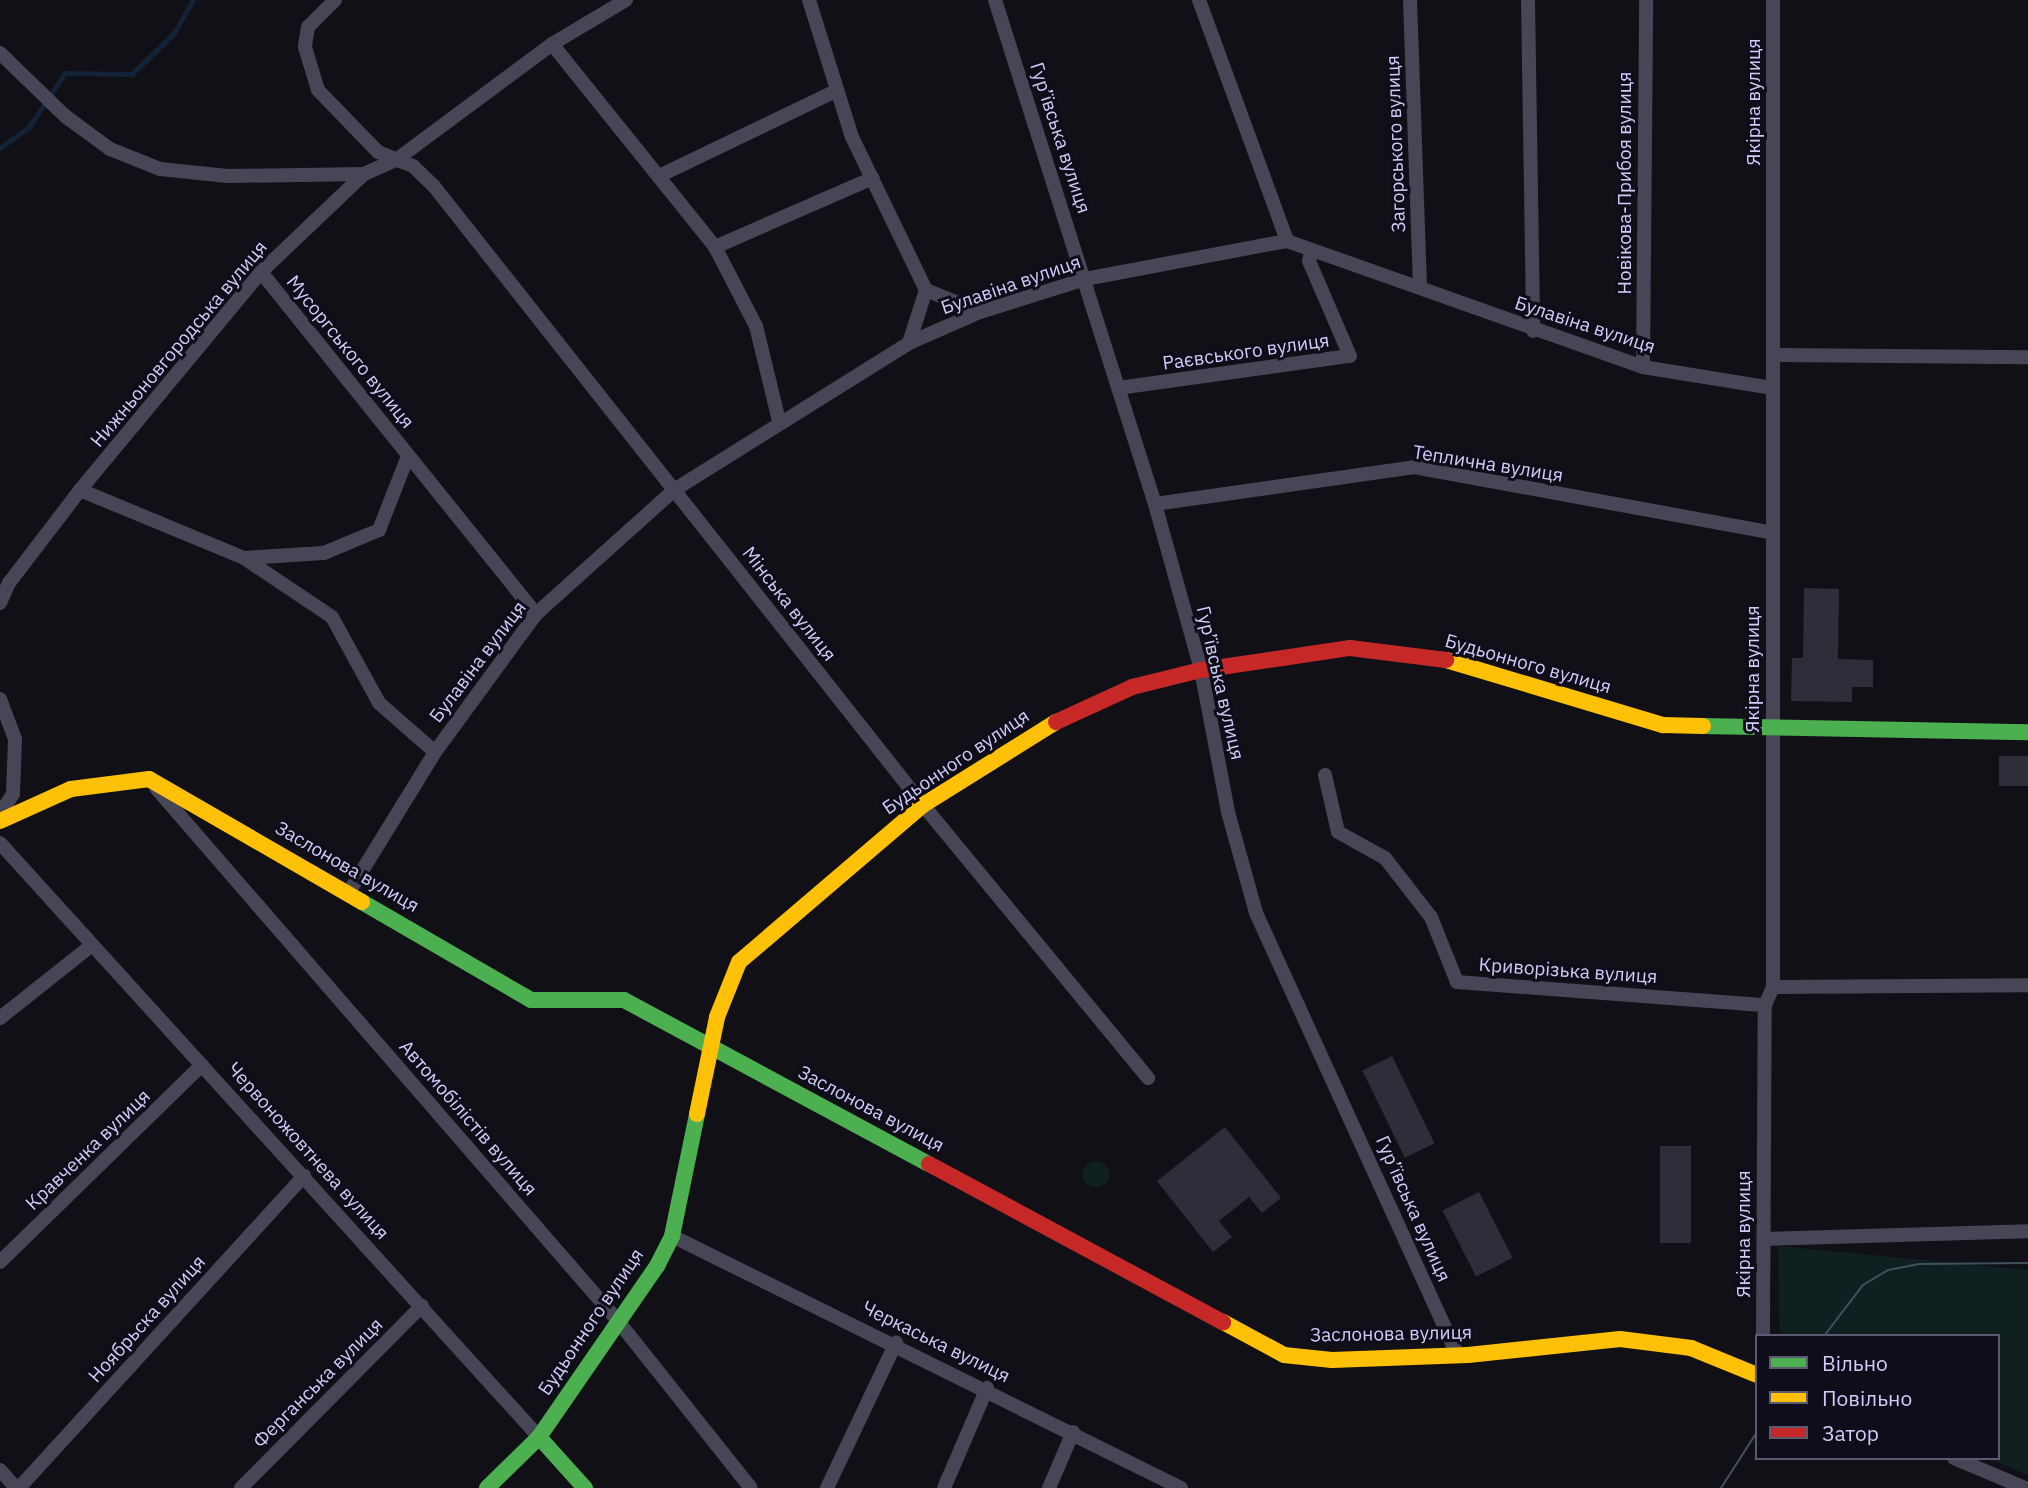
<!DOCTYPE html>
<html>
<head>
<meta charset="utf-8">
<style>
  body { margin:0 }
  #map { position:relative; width:2028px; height:1488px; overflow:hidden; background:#111016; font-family:"IBM Plex Sans",sans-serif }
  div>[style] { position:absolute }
  .green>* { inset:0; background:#102020 }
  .round { border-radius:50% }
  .stream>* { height:4.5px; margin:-2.25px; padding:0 2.25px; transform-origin:2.25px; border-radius:2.25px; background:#122239 }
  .building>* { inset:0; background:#2f2d39; transform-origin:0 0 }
  .street>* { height:14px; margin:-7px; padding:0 7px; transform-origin:7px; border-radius:7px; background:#464656 }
  .fast>* { height:16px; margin:-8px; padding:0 8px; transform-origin:8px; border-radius:8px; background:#4caf50 }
  .slow>* { height:16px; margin:-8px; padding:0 8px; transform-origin:8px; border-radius:8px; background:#ffc107 }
  .jam>* { height:16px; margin:-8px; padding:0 8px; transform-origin:8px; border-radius:8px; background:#c62828 }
  .tram>* { height:2px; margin:-1px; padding:0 1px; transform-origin:1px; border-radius:1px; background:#40515d }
  span { translate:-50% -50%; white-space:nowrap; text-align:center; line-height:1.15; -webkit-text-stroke:6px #0f0d19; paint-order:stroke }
  .street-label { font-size:19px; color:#d0cbf8 }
  .legend { position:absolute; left:1755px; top:1334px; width:245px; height:126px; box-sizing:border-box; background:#0f0d19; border:2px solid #5c5972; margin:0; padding:9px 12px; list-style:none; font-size:21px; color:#d0cbf8 }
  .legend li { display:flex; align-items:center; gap:14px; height:35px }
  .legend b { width:35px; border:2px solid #5c5972 }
</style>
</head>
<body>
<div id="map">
  <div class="green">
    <div class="round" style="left:1083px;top:1161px;width:26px;height:26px"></div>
    <div style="clip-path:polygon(1778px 1246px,2028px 1270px,2028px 1475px,1988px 1458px,1998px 1458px,1998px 1336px,1780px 1336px)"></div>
  </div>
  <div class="stream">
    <div style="left:0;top:148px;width:36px;rotate:-36deg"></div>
    <div style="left:29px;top:127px;width:65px;rotate:-56.3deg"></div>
    <div style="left:65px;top:73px;width:67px;rotate:0.9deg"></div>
    <div style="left:132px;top:74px;width:59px;rotate:-44.3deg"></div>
    <div style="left:174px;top:33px;width:38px;rotate:-60deg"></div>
  </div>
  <div class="building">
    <div style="clip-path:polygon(1804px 588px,1839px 589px,1838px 659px,1873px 660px,1873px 687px,1852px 687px,1852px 702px,1791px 701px,1792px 658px,1803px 658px)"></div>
    <div style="left:1999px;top:756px;width:29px;height:30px"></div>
    <div style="left:1392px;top:1056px;width:97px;height:33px;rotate:64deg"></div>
    <div style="clip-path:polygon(1225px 1127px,1281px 1198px,1262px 1213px,1249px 1197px,1219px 1221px,1232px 1237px,1213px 1252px,1157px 1181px)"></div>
    <div style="left:1660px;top:1146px;width:31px;height:97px"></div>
    <div style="left:1479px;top:1192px;width:74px;height:41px;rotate:63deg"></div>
  </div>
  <div class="street">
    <div style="left:335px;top:0;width:38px;rotate:135deg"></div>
    <div style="left:308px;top:27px;width:20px;rotate:99deg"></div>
    <div style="left:305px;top:47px;width:45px;rotate:73.2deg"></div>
    <div style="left:318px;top:90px;width:86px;rotate:45.9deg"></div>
    <div style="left:378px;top:152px;width:38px;rotate:22deg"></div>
    <div style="left:413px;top:166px;width:28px;rotate:44deg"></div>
    <div style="left:433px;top:185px;width:790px;rotate:51.68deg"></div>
    <div style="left:923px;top:805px;width:354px;rotate:50.5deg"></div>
    <div style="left:809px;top:0;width:144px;rotate:72.6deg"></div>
    <div style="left:852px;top:137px;width:170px;rotate:64.2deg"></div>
    <div style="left:926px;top:290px;width:58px;rotate:22.2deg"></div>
    <div style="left:995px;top:0;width:529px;rotate:72.39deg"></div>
    <div style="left:1155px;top:504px;width:172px;rotate:74.5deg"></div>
    <div style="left:1201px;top:670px;width:145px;rotate:79.2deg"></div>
    <div style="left:1228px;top:812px;width:105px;rotate:74.5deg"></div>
    <div style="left:1256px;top:913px;width:486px;rotate:65.5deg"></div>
    <div style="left:1199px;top:0;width:257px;rotate:69.9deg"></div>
    <div style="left:1410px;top:0;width:286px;rotate:88deg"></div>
    <div style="left:1528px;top:0;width:331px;rotate:89.1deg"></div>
    <div style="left:552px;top:44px;width:260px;rotate:51.2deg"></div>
    <div style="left:715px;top:247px;width:89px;rotate:62.6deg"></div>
    <div style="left:756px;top:326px;width:98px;rotate:76.4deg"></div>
    <div style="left:0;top:53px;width:91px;rotate:44.1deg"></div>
    <div style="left:65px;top:116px;width:56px;rotate:36.3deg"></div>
    <div style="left:110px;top:149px;width:54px;rotate:21.8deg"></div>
    <div style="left:160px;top:169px;width:68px;rotate:5.9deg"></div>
    <div style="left:228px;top:176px;width:136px;rotate:-0.8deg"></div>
    <div style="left:659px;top:176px;width:196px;rotate:-25.7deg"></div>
    <div style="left:715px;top:247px;width:172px;rotate:-23.6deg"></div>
    <div style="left:261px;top:272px;width:439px;rotate:51.2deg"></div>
    <div style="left:909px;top:343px;width:56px;rotate:-72.2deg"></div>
    <div style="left:1774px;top:355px;width:254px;rotate:0.5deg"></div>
    <div style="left:1643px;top:367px;width:367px;rotate:-89.5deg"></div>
    <div style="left:1118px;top:388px;width:234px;rotate:-7.9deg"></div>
    <div style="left:1350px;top:356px;width:103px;rotate:-113.3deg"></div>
    <div style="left:1309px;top:261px;width:9px;rotate:-77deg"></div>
    <div style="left:80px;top:490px;width:178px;rotate:22.5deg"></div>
    <div style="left:244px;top:558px;width:106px;rotate:33.8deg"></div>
    <div style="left:332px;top:617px;width:98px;rotate:61.3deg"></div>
    <div style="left:379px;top:703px;width:74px;rotate:41.2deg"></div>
    <div style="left:1155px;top:504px;width:262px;rotate:-8.1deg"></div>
    <div style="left:1414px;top:467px;width:364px;rotate:10.4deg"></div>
    <div style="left:244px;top:558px;width:80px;rotate:-3.6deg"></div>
    <div style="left:324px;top:553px;width:60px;rotate:-22.7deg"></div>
    <div style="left:379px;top:530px;width:79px;rotate:-68.6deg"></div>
    <div style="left:0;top:603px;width:22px;rotate:-66deg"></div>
    <div style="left:9px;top:583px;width:117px;rotate:-52.6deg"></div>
    <div style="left:80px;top:490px;width:283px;rotate:-50.3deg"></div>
    <div style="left:261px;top:272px;width:142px;rotate:-43.6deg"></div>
    <div style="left:364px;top:174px;width:35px;rotate:-24deg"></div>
    <div style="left:396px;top:160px;width:194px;rotate:-36.6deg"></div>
    <div style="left:552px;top:44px;width:86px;rotate:-30.7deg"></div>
    <div style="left:0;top:699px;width:43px;rotate:69.4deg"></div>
    <div style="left:15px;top:739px;width:55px;rotate:92.1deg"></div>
    <div style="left:13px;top:794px;width:24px;rotate:123deg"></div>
    <div style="left:1325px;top:775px;width:58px;rotate:77.2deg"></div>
    <div style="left:1338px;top:832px;width:54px;rotate:29deg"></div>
    <div style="left:1385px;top:858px;width:75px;rotate:52.1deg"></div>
    <div style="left:1431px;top:917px;width:70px;rotate:68.2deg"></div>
    <div style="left:1457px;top:982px;width:309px;rotate:4.3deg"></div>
    <div style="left:156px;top:788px;width:705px;rotate:49.08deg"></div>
    <div style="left:618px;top:1321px;width:213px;rotate:51.5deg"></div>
    <div style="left:0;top:843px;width:802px;rotate:47.78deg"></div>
    <div style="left:349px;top:892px;width:164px;rotate:-58.4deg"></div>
    <div style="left:435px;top:752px;width:171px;rotate:-53.8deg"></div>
    <div style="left:536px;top:614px;width:186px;rotate:-41.9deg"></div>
    <div style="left:674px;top:490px;width:277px;rotate:-32deg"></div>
    <div style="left:909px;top:343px;width:77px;rotate:-23.6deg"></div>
    <div style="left:980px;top:312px;width:110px;rotate:-17.4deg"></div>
    <div style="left:1085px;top:279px;width:206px;rotate:-10.7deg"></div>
    <div style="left:1287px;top:241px;width:378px;rotate:19.5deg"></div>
    <div style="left:1643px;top:367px;width:132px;rotate:9.2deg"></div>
    <div style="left:1773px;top:987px;width:255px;rotate:-0.4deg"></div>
    <div style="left:0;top:1018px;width:117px;rotate:-38.4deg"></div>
    <div style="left:672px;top:1236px;width:568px;rotate:26.34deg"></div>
    <div style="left:1764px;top:1239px;width:264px;rotate:-1.7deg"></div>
    <div style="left:0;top:1262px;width:282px;rotate:-44.3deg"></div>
    <div style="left:1763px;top:1336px;width:331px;rotate:-89.7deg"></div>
    <div style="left:1765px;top:1005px;width:20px;rotate:-66deg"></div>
    <div style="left:1773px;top:987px;width:987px;rotate:-90deg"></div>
    <div style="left:1954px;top:1458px;width:77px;rotate:22.9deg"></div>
    <div style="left:0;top:1470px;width:24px;rotate:48deg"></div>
    <div style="left:19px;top:1488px;width:423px;rotate:-47.6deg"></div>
    <div style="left:241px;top:1488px;width:257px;rotate:-45.2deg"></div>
    <div style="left:827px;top:1488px;width:161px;rotate:-64.6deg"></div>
    <div style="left:944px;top:1488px;width:109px;rotate:-66.7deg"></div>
    <div style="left:1049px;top:1488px;width:61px;rotate:-66.8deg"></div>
  </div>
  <div class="fast">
    <div style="left:1703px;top:726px;width:325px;rotate:1.1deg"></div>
    <div style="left:362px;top:902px;width:195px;rotate:30.1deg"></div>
    <div style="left:531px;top:1000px;width:93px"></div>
    <div style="left:624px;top:1000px;width:346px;rotate:28.3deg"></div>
    <div style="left:539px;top:1437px;width:69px;rotate:48deg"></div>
    <div style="left:487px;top:1488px;width:73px;rotate:-44.4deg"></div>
    <div style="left:539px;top:1437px;width:208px;rotate:-55.4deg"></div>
    <div style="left:657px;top:1266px;width:34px;rotate:-63deg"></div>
    <div style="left:672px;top:1236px;width:125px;rotate:-78.4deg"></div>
  </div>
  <div class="slow">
    <div style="left:1446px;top:660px;width:227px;rotate:16.7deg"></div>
    <div style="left:1663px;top:725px;width:40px;rotate:1.4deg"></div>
    <div style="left:0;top:821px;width:78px;rotate:-24.3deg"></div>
    <div style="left:71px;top:789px;width:79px;rotate:-7.3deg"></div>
    <div style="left:149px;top:779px;width:246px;rotate:30deg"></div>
    <div style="left:697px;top:1114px;width:99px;rotate:-78.3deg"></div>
    <div style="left:717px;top:1017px;width:59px;rotate:-68.2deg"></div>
    <div style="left:739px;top:962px;width:242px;rotate:-40.5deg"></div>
    <div style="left:923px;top:805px;width:157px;rotate:-32deg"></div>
    <div style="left:1223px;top:1322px;width:69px;rotate:28.4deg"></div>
    <div style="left:1284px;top:1355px;width:48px;rotate:5.9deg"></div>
    <div style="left:1332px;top:1360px;width:136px;rotate:-2.1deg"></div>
    <div style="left:1468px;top:1355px;width:153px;rotate:-6deg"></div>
    <div style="left:1620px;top:1339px;width:72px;rotate:7.2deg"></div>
    <div style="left:1691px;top:1348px;width:71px;rotate:22.2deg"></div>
  </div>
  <div class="jam">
    <div style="left:1056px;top:722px;width:84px;rotate:-24.7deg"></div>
    <div style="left:1132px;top:687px;width:71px;rotate:-13.8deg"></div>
    <div style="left:1201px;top:670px;width:151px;rotate:-8.4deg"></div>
    <div style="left:1350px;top:648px;width:97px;rotate:7.1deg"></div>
    <div style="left:929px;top:1164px;width:334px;rotate:28.3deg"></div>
  </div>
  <div class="tram">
    <div style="left:1824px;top:1336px;width:64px;rotate:-52.6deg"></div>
    <div style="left:1863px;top:1285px;width:29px;rotate:-31deg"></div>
    <div style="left:1888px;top:1270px;width:32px;rotate:-11deg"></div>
    <div style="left:1919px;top:1264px;width:109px;rotate:-0.5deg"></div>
    <div style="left:1721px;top:1488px;width:67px;rotate:-57.3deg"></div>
  </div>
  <div class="street-label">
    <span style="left:1754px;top:102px;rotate:-90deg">Якірна вулиця</span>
    <span style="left:1060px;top:138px;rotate:72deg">Гур’ївська вулиця</span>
    <span style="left:1396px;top:144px;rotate:-92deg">Загорського вулиця</span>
    <span style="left:1625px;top:183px;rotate:-90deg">Новікова-Прибоя вулиця</span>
    <span style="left:1011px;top:285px;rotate:-19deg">Булавіна вулиця</span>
    <span style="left:1585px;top:325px;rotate:18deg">Булавіна вулиця</span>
    <span style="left:179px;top:344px;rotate:-50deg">Нижньоновгородська вулиця</span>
    <span style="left:350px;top:352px;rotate:51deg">Мусоргського вулиця</span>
    <span style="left:1246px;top:352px;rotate:-8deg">Раєвського вулиця</span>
    <span style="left:1488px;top:464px;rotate:9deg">Теплична вулиця</span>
    <span style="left:789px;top:604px;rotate:52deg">Мінська вулиця</span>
    <span style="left:478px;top:662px;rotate:-53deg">Булавіна вулиця</span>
    <span style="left:1528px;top:664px;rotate:16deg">Будьонного вулиця</span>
    <span style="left:1753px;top:669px;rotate:-90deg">Якірна вулиця</span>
    <span style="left:1220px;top:683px;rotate:77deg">Гур’ївська вулиця</span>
    <span style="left:956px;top:762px;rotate:-34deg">Будьонного вулиця</span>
    <span style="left:347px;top:867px;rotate:30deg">Заслонова вулиця</span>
    <span style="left:1568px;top:971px;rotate:4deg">Криворізька вулиця</span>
    <span style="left:871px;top:1109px;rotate:28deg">Заслонова вулиця</span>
    <span style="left:468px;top:1118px;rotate:49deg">Автомобілістів вулиця</span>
    <span style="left:88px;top:1150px;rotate:-44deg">Кравченка вулиця</span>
    <span style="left:308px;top:1151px;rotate:48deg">Червоножовтнева вулиця</span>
    <span style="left:1413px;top:1209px;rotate:66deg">Гур’ївська вулиця</span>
    <span style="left:1744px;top:1234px;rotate:-90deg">Якірна вулиця</span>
    <span style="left:147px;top:1319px;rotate:-48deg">Ноябрьска вулиця</span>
    <span style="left:591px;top:1322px;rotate:-56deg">Будьонного вулиця</span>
    <span style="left:1391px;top:1334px;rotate:-1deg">Заслонова вулиця</span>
    <span style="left:936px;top:1342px;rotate:26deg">Черкаська вулиця</span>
    <span style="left:318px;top:1383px;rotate:-45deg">Ферганська вулиця</span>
  </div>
  <ul class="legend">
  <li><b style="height:9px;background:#4caf50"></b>Вільно</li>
  <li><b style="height:9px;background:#ffc107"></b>Повільно</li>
  <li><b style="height:9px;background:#c62828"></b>Затор</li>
  </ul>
</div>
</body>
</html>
